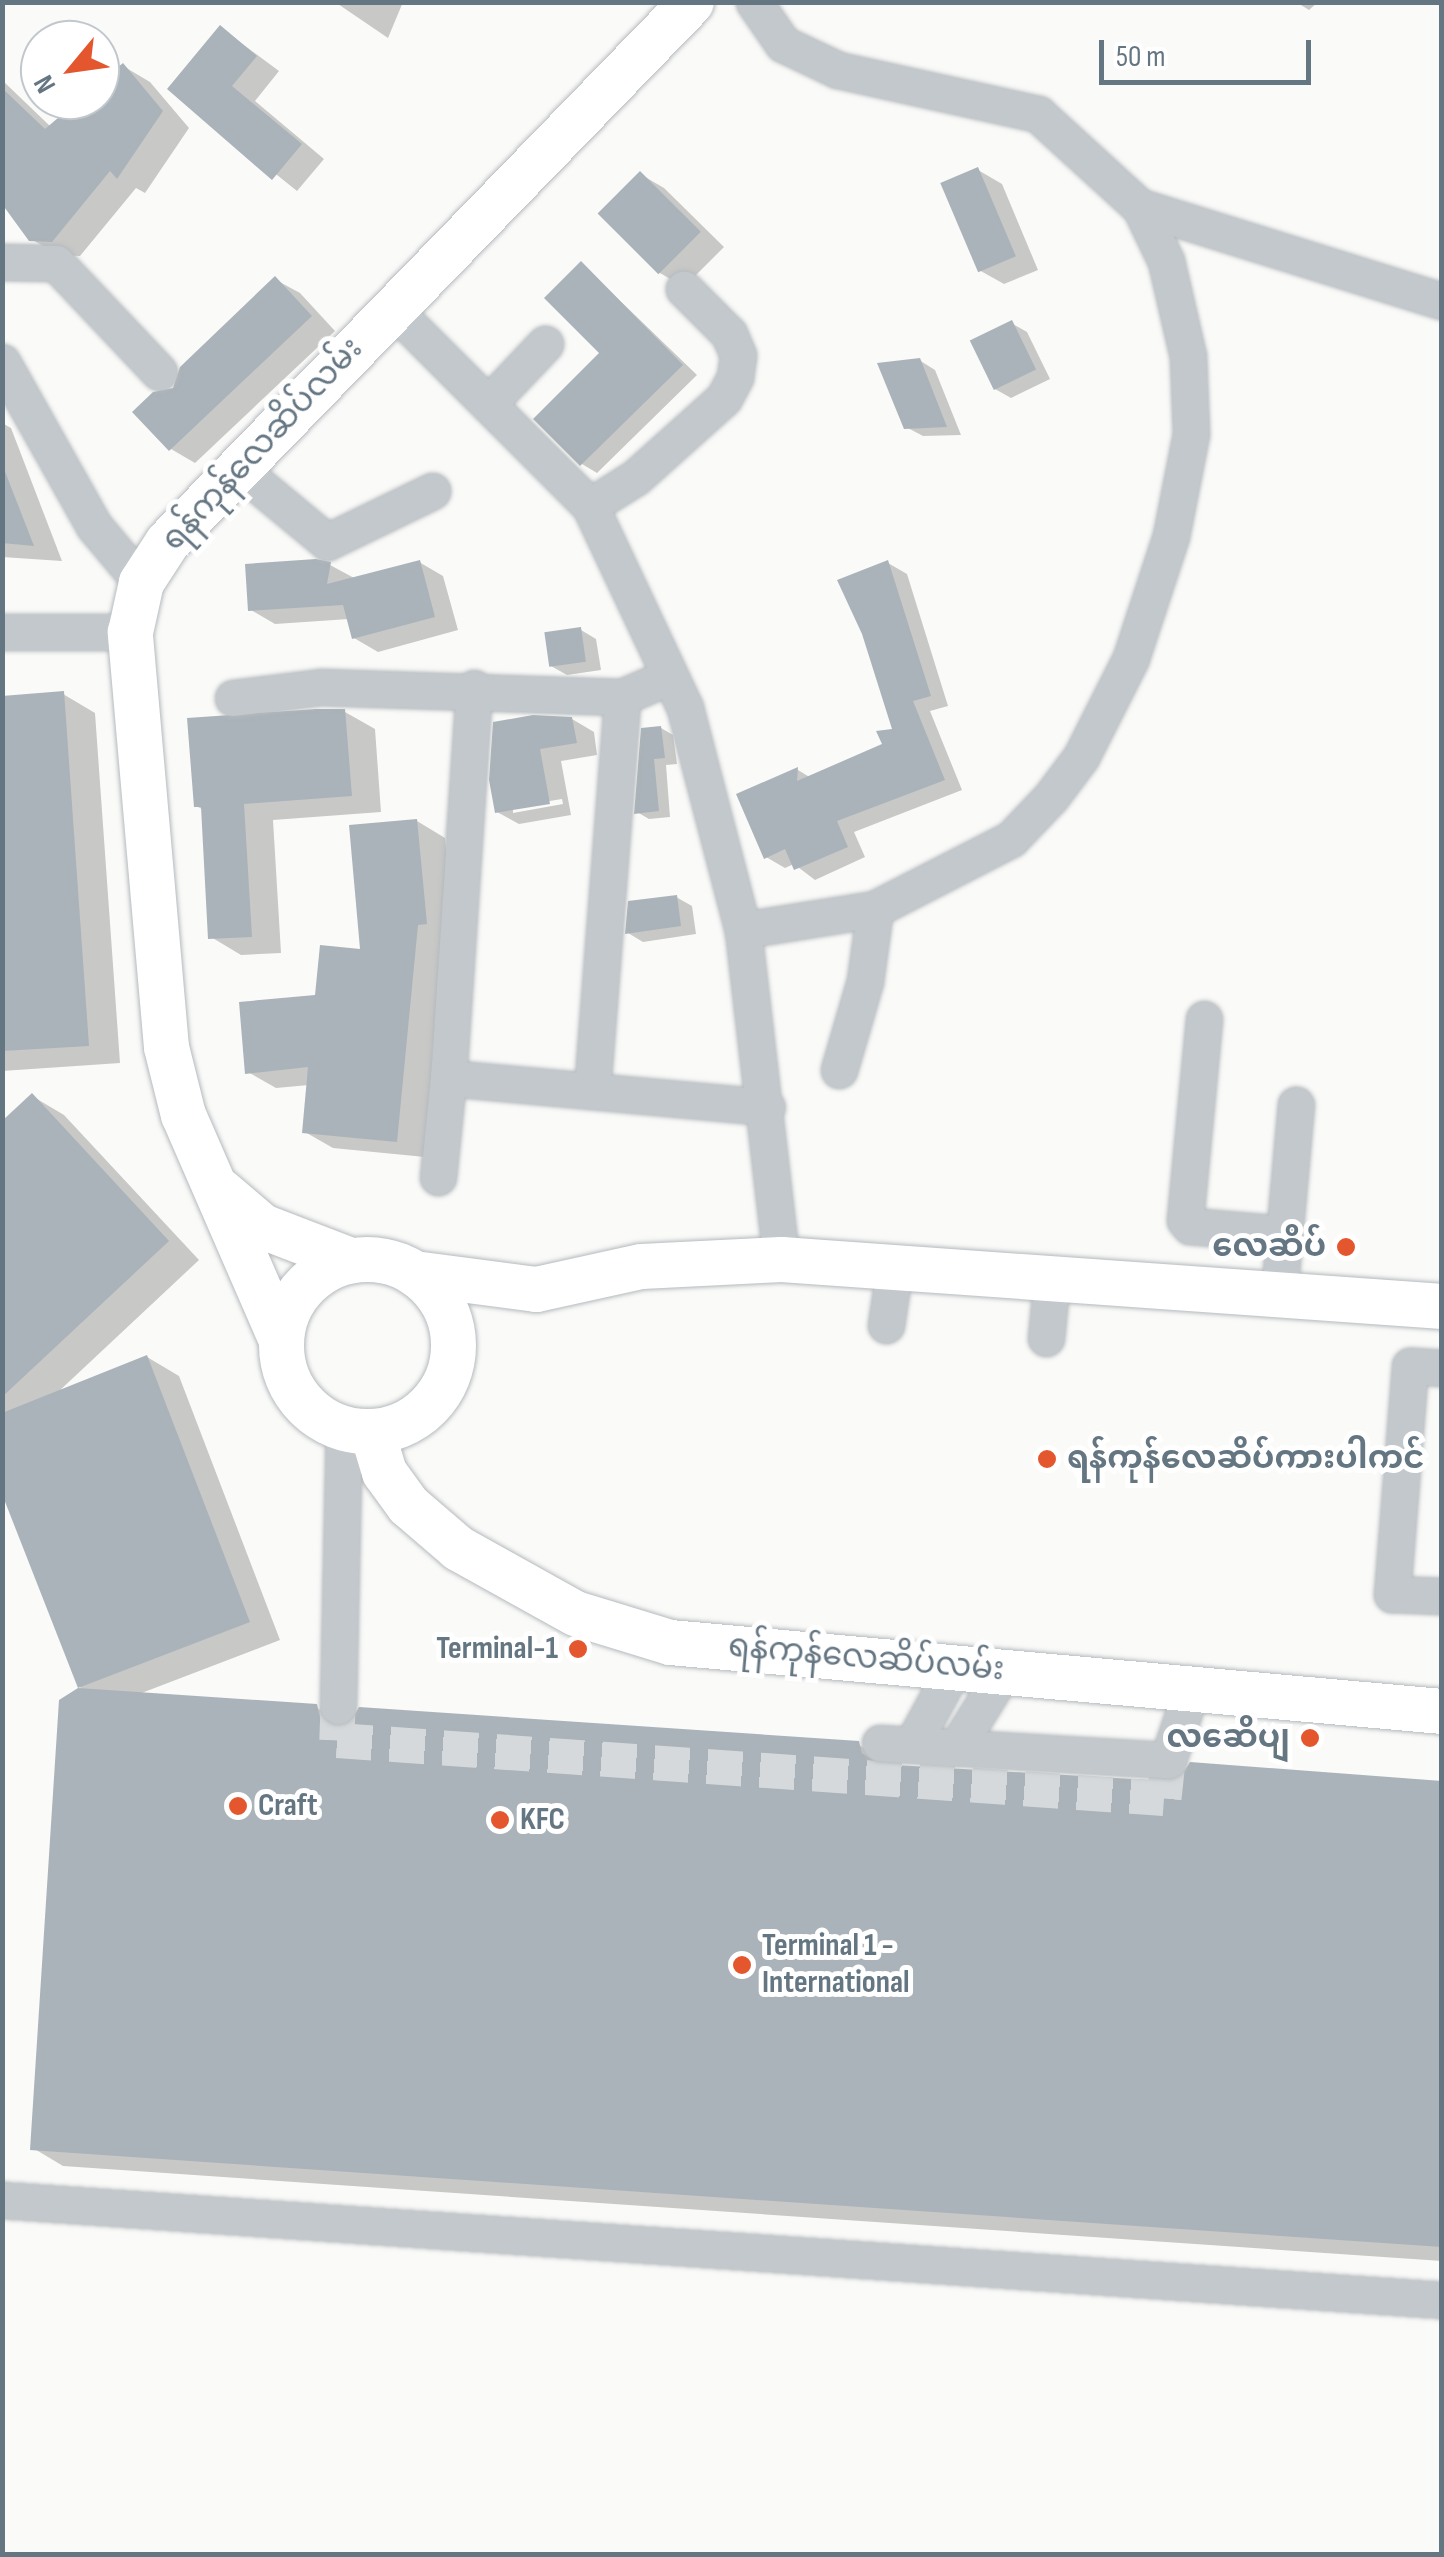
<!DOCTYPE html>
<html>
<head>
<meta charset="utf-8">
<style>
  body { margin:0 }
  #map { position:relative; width:1444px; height:2557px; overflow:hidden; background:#fafaf8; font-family:"Sofia Sans Condensed","Noto Sans Myanmar",sans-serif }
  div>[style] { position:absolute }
  .shadow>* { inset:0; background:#0003 }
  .building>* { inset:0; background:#aab3b9; transform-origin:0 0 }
  .minor-tunnel>* { height:35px; margin-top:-17.5px; transform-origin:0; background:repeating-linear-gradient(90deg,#d5d9db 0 35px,transparent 0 53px) }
  .roads { filter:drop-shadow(0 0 2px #b5babe) drop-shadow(0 0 2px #b5babe) }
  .minor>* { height:35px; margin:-17.5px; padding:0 17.5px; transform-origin:17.5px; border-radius:17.5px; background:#c3c8cc }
  .major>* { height:45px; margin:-22.5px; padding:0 22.5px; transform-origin:22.5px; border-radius:22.5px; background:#fff }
  .major>.ring { margin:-22.5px; padding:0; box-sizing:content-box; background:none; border:45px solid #fff; border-radius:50% }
  .dots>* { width:28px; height:28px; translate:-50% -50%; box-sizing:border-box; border:5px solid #fff; border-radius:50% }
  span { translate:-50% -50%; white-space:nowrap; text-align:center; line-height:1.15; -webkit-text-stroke:10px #fff; paint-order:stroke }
  .street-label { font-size:32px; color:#657683 }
  .poi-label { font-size:32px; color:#657683; font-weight:700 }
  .right { translate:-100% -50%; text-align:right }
  .left { translate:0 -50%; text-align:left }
  .frame { position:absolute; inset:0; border:5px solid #657683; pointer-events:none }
  .north { position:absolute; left:20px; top:20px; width:100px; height:100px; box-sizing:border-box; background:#fff; border:2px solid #c1c8cd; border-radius:50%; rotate:241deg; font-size:28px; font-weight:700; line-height:40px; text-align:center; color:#657683 }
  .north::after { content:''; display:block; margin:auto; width:35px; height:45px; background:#e4572e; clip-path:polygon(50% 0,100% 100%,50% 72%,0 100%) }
  .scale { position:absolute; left:1099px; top:40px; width:212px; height:45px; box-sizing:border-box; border:5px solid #657683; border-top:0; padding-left:12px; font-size:30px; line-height:35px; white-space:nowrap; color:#657683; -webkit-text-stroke:8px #fff; paint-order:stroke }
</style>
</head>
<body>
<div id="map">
  <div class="shadow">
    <div style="clip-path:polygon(335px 2px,403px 2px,388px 38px)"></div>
    <div style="clip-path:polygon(1296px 2px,1318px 2px,1309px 10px)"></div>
    <div style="clip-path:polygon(221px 28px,279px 71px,255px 101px,324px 159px,297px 191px,170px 89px)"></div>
    <div style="clip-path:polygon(123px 66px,150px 82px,189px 128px,145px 193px,136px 188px,80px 256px,59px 255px,31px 239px,2px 200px,2px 80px,51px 127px,83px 100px,100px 100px,100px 86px)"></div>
    <div style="clip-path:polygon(978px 170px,1002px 184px,1038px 270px,1004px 284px,979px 270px)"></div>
    <div style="clip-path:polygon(640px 174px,664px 188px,724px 247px,684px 287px,660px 273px)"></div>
    <div style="clip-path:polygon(582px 264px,697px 375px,597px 473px,582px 464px,602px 353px)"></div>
    <div style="clip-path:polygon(276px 280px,300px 293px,335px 331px,195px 463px,171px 449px,175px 390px)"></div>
    <div style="clip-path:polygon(1011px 323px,1027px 332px,1050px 379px,1011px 398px,995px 389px)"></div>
    <div style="clip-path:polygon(919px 360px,935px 370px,961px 435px,923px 436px,906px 427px)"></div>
    <div style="clip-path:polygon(2px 423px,11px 428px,62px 561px,2px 557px)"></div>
    <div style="clip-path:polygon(419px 562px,443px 576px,458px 630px,378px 652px,354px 638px,349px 619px,275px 624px,251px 610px,330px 565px,356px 579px)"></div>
    <div style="clip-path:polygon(888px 563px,907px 574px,948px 706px,930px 711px,962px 790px,854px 832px,865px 857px,815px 880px,794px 864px,785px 868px,766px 857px,740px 796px,798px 770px,811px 778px,885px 745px,895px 732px)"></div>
    <div style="clip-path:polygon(581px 630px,596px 639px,601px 670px,567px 675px,551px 666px)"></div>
    <div style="clip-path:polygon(63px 694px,95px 713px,120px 1063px,2px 1071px,2px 698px)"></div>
    <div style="clip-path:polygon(345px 712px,375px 729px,381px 812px,273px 820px,281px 953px,241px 955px,211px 937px,204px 810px,196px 806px)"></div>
    <div style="clip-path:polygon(evenodd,572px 719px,594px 732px,597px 755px,561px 761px,571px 815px,519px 824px,497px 812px,492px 780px,572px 719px,562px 799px,563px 804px,513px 813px,513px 807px,562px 799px)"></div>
    <div style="clip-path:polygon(661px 728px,673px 735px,677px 764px,666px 765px,670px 817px,649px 819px,637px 812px)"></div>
    <div style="clip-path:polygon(417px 821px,445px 838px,454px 939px,425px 1157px,333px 1148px,305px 1132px,309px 1085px,276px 1088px,248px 1072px,363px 952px)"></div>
    <div style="clip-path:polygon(676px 897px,692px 906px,696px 934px,643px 942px,628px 933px)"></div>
    <div style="clip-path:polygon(32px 1096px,64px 1115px,199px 1260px,57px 1393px,147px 1357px,179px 1376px,280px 1640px,139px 1694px,316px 1707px,348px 1730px,858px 1744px,890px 1767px,1167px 1784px,1442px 1784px,1442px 2261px,63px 2166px,33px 2148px,81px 1689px,2px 1487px,2px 1124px)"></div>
  </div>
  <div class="building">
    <div style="clip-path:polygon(220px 25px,257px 56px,232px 86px,302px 144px,272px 180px,167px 89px)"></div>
    <div style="clip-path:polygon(123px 63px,163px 111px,117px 179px,110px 171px,52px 242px,29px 241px,2px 204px,2px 88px,45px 129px,79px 100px,100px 100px,100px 82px)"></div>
    <div style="left:978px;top:167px;width:97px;height:41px;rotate:67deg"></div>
    <div style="left:640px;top:171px;width:86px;height:60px;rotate:45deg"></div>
    <div style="clip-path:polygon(581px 261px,683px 365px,580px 466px,533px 419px,599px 353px,544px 298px)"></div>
    <div style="clip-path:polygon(275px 276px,312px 316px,169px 451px,132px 412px,153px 392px,173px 388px,180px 367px)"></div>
    <div style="left:1012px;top:320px;width:55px;height:47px;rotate:64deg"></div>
    <div style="clip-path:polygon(920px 358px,947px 427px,904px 429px,877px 363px)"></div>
    <div style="clip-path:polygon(4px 469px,34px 546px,2px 543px)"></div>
    <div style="clip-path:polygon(316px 559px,331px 562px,327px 584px,420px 560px,435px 617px,352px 639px,343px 605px,248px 611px,245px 564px)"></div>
    <div style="clip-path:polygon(888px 560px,931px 696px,913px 701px,945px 780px,837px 821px,848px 847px,794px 870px,785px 849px,764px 859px,736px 794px,798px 767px,797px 781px,882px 744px,876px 731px,892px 729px,862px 634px,837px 580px)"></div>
    <div style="left:581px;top:627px;width:35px;height:37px;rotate:82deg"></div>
    <div style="clip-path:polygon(64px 691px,89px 1046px,2px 1051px,2px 696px)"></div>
    <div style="clip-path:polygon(316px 709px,345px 709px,352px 796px,244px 804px,252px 937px,208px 939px,201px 807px,194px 807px,187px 718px)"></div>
    <div style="clip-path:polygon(533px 715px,572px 717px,577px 743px,540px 749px,550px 804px,495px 813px,489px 780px,493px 722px)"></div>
    <div style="clip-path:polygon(661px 726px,665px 758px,654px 759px,659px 811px,634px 814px,641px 728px)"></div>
    <div style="clip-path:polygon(417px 819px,427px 924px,418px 925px,397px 1142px,302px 1133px,308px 1067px,245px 1074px,239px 1002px,315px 995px,320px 945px,360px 949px,349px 825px)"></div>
    <div style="clip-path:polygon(677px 895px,681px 926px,625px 934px,628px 901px)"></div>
    <div style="clip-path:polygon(32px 1093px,169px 1241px,2px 1397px,2px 1121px)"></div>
    <div style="clip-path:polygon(147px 1355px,250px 1622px,78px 1688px,2px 1494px,2px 1413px)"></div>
    <div style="clip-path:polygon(78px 1688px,317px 1704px,320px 1717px,337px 1727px,349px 1724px,359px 1707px,859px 1741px,862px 1753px,879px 1764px,1167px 1781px,1181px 1776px,1190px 1762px,1442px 1781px,1442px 2247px,30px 2150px,59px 1700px)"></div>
  </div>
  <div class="minor-tunnel">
    <div style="left:338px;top:1706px;width:34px;rotate:92deg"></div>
    <div style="left:337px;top:1740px;width:829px;rotate:4.01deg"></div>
    <div style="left:1164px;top:1798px;width:38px;rotate:-84deg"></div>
  </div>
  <div class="roads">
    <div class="minor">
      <div style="left:754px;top:2px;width:51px;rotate:55.4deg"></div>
      <div style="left:783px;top:44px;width:61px;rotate:25.3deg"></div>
      <div style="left:838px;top:70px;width:205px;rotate:12.4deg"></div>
      <div style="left:1038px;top:114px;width:138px;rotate:42.4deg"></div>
      <div style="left:1140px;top:207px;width:60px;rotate:64.3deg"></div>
      <div style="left:1166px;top:261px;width:98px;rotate:77deg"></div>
      <div style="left:1188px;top:356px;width:78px;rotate:87.8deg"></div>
      <div style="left:1191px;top:434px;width:104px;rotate:101.1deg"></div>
      <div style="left:1171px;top:536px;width:128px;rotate:108.2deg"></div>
      <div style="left:1131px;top:658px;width:111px;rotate:116.8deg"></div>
      <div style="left:1081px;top:757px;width:50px;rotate:126.9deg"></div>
      <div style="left:1051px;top:797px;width:58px;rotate:133.6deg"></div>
      <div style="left:1011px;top:839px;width:153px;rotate:152.8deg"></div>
      <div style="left:875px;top:909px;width:134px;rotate:171deg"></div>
      <div style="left:743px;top:930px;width:331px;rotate:83.4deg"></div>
      <div style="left:1140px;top:207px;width:316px;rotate:17.3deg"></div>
      <div style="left:2px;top:262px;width:54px;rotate:1.1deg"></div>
      <div style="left:56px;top:263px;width:150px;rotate:46.6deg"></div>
      <div style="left:393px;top:309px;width:279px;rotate:45deg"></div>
      <div style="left:590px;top:506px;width:223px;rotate:64.8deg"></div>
      <div style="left:685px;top:708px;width:229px;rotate:75.4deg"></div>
      <div style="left:2px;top:362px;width:188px;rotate:60.7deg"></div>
      <div style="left:94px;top:526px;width:73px;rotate:50deg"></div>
      <div style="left:488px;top:404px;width:83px;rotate:-46.5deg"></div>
      <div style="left:238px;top:468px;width:116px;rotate:39.7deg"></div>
      <div style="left:327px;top:542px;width:117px;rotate:-25.9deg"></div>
      <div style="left:590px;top:506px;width:54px;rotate:-32.2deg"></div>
      <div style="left:636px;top:477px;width:118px;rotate:-41.9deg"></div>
      <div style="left:724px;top:398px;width:24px;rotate:-62deg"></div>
      <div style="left:735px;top:377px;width:22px;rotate:-82deg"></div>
      <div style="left:738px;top:355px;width:23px;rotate:-113deg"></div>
      <div style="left:729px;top:334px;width:64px;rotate:-135deg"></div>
      <div style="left:2px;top:632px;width:128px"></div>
      <div style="left:474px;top:688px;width:391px;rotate:93.8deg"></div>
      <div style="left:448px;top:1078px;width:320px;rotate:5.2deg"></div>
      <div style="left:233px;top:698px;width:89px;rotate:-7.1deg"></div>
      <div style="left:321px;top:687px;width:301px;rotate:1.9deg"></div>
      <div style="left:622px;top:697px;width:50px;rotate:-23.5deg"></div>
      <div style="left:1204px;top:1019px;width:202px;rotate:95.4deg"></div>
      <div style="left:1185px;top:1220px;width:8px;rotate:50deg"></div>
      <div style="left:1190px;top:1226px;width:94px;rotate:4.9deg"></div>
      <div style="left:839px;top:1070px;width:93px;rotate:-73.7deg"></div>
      <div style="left:865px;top:981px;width:73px;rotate:-82.1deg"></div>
      <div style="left:592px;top:1091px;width:395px;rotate:-85.6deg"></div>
      <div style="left:438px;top:1177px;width:100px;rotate:-84.2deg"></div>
      <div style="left:1279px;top:1294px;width:190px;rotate:-84.9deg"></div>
      <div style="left:886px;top:1325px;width:61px;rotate:-81.5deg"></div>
      <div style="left:1046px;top:1338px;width:61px;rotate:-84.4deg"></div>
      <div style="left:1442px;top:1368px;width:32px;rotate:-176deg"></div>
      <div style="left:1410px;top:1366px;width:229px;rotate:94.5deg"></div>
      <div style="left:1392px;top:1594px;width:50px;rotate:2.3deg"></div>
      <div style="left:338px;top:1706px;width:277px;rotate:-88.8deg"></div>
      <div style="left:880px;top:1743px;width:289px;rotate:3.4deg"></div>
      <div style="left:912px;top:1745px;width:90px;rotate:-61.4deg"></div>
      <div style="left:956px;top:1748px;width:91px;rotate:-58.1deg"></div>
      <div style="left:1168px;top:1760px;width:76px;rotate:-71.6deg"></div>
      <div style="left:2px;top:2200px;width:1443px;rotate:3.97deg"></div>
    </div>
    <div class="major">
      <div style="left:221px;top:1191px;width:54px;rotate:40.5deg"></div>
      <div style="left:262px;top:1226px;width:94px;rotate:21.1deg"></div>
      <div class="ring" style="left:281px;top:1259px;width:127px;height:127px"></div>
      <div style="left:414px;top:1273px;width:123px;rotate:7.5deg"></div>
      <div style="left:536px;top:1289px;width:107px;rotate:-12.4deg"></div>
      <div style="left:641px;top:1266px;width:140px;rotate:-2.9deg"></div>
      <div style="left:781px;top:1259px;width:663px;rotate:4.07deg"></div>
      <div style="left:281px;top:1340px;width:245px;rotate:-113.5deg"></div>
      <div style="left:183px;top:1115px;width:70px;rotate:-104deg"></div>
      <div style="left:166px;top:1047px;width:417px;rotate:-95deg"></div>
      <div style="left:130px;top:632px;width:51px;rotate:-77.6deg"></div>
      <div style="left:141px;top:582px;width:48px;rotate:-57deg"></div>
      <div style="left:167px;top:542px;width:752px;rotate:-45.86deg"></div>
      <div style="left:372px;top:1432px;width:42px;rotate:73.3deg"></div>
      <div style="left:384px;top:1472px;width:41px;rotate:54deg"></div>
      <div style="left:408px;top:1505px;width:66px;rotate:40.7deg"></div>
      <div style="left:458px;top:1548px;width:134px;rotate:29.1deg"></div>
      <div style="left:575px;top:1613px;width:99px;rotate:17deg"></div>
      <div style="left:670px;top:1642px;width:775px;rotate:5.11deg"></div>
    </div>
  </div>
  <div class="dots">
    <div style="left:1346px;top:1247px;background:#e4572e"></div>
    <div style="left:1047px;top:1459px;background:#e4572e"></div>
    <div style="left:578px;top:1649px;background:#e4572e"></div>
    <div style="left:1310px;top:1738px;background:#e4572e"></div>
    <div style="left:238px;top:1806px;background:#e4572e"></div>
    <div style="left:500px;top:1820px;background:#e4572e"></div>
    <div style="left:742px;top:1965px;background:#e4572e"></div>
  </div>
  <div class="street-label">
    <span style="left:263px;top:445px;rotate:-47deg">ရန်ကုန်လေဆိပ်လမ်း</span>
    <span style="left:866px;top:1659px;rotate:5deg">ရန်ကုန်လေဆိပ်လမ်း</span>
  </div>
  <div class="poi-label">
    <span class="right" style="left:1326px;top:1247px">လေဆိပ်</span>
    <span class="left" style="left:1067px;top:1459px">ရန်ကုန်လေဆိပ်ကားပါကင်</span>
    <span class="right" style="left:558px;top:1649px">Terminal-1</span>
    <span class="right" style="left:1290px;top:1738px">လဆေိပျ</span>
    <span class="left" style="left:258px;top:1806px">Craft</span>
    <span class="left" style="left:520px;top:1820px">KFC</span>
    <span class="left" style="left:762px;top:1965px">Terminal 1 -<br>International</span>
  </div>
  <div class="frame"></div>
  <div class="north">N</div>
  <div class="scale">50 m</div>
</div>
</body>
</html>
